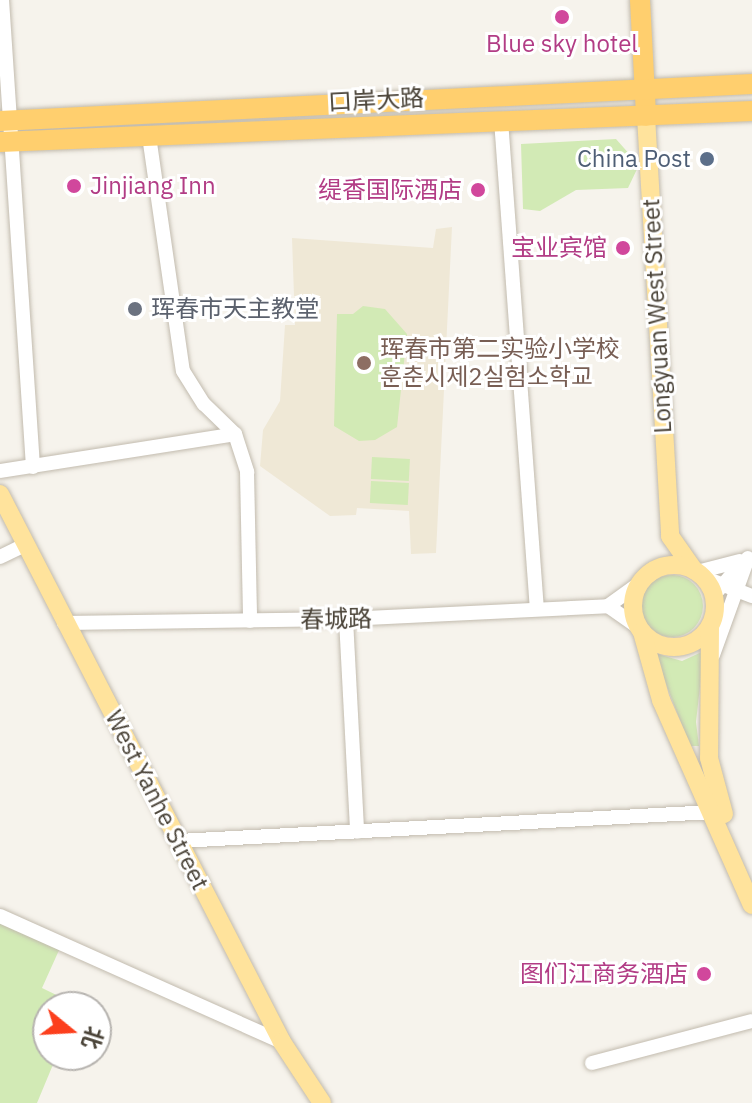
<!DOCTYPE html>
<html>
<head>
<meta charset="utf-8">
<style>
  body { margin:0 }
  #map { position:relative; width:752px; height:1103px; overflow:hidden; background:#f6f3ec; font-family:"IBM Plex Sans","Noto Sans SC","Noto Sans KR",sans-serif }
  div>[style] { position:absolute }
  .education>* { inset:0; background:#efe8d6 }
  .green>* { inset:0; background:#d2eab5; transform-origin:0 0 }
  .round { border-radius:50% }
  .roads { filter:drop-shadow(0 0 2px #c2bbae) drop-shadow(0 0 2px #c2bbae) }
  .minor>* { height:14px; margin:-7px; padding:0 7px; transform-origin:7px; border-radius:7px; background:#fff }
  .major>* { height:18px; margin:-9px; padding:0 9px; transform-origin:9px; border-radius:9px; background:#ffe39c }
  .major>.ring { margin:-9px; padding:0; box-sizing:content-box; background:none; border:18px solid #ffe39c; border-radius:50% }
  .highway>* { height:20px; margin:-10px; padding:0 10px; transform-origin:10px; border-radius:10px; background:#ffcf6e }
  .dots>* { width:22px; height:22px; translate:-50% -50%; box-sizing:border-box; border:4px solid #fff; border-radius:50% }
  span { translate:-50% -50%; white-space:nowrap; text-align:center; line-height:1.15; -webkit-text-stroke:6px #fff; paint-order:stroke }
  .hotel-label { font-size:24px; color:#b23c85 }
  .left { translate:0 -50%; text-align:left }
  .right { translate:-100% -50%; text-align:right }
  .street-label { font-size:24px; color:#4b4439 }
  .service-label { font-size:24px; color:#4e5e75 }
  .worship-label { font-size:24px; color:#5b616d }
  .education-label { font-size:24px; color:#785e54 }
  .north { position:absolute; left:32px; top:991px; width:80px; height:80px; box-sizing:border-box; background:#fff; border:2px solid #b7b4b0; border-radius:50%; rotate:108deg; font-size:22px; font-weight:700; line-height:32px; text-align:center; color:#4b4439 }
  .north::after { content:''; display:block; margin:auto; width:28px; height:36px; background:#fc3f1d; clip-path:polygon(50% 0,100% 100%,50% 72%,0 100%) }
</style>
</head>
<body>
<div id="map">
  <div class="education">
    <div style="clip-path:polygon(452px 227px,436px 553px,411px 554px,409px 511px,357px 508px,356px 515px,330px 516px,260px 466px,263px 430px,280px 401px,285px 325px,295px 325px,292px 238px,433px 248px,436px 229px)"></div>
  </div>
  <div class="green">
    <div style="clip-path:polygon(616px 139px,639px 165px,628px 188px,576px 190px,540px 211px,523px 209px,521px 144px)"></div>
    <div style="clip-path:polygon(363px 306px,385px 309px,407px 334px,397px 427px,375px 440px,359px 441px,334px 426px,337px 314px,353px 314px)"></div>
    <div style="left:372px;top:457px;width:38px;height:22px;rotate:3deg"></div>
    <div style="left:371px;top:481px;width:38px;height:22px;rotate:3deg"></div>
    <div class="round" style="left:641px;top:575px;width:62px;height:62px"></div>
    <div style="clip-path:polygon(704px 651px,696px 722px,699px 746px,690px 746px,654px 653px,682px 661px)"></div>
    <div style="clip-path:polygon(0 921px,60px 948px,42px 988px,77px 1005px,48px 1007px,48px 1055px,57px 1055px,37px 1103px,0 1103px)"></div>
  </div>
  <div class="roads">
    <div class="minor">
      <div style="left:2px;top:0;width:468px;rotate:86.2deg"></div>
      <div style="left:501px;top:120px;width:490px;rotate:85.8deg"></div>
      <div style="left:149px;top:136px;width:237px;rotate:81.8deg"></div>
      <div style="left:183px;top:371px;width:39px;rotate:58deg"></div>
      <div style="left:204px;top:404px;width:43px;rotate:44.1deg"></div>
      <div style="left:235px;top:434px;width:40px;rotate:72deg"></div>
      <div style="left:247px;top:472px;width:149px;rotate:88.8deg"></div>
      <div style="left:0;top:471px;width:238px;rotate:-8.9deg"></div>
      <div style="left:0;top:557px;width:30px;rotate:-26deg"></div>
      <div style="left:697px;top:572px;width:44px;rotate:-14.3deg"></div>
      <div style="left:703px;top:577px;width:53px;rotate:21.2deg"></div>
      <div style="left:714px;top:595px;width:40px;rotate:-49deg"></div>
      <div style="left:608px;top:606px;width:37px;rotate:35deg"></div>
      <div style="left:346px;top:619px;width:213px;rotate:87deg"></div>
      <div style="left:64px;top:623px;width:282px;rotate:-0.8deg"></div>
      <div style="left:346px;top:619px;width:262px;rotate:-2.8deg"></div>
      <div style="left:608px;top:606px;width:39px;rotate:-36deg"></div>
      <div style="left:713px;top:655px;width:103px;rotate:-70.2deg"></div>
      <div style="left:179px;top:841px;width:535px;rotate:-3.11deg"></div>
      <div style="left:0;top:916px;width:309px;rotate:24.1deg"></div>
      <div style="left:592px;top:1063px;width:165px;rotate:-14.7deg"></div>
    </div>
    <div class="major">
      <div style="left:646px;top:116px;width:421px;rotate:86.7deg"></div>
      <div style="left:670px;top:536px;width:42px;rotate:54.8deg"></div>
      <div style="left:0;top:494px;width:616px;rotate:62.77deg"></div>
      <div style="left:282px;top:1042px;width:73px;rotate:56.7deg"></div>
      <div class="ring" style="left:633px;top:565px;width:64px;height:64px"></div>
      <div style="left:710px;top:627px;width:131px;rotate:90.4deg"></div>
      <div style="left:709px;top:758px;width:58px;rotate:75deg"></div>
      <div style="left:642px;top:632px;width:71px;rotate:74.4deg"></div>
      <div style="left:661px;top:700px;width:224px;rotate:66.1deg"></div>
    </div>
    <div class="highway">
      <div style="left:640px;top:0;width:116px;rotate:87deg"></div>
      <div style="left:0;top:121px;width:753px;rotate:-2.82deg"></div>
      <div style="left:0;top:142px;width:753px;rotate:-2.36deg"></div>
    </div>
  </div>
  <div class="dots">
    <div style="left:562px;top:17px;background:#d1479c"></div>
    <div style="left:707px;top:159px;background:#5c6f8a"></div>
    <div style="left:74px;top:186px;background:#d1479c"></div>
    <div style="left:478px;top:190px;background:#d1479c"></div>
    <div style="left:623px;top:248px;background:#d1479c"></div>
    <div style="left:135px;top:309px;background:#6b7280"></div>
    <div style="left:364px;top:363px;background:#8d6e63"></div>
    <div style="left:704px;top:974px;background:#d1479c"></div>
  </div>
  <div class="hotel-label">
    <span style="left:562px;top:44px">Blue sky hotel</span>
    <span class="left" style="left:90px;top:186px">Jinjiang Inn</span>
    <span class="right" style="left:462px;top:190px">缇香国际酒店</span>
    <span class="right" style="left:607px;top:248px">宝业宾馆</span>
    <span class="right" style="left:688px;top:974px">图们江商务酒店</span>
  </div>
  <div class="street-label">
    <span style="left:376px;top:100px;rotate:-3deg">口岸大路</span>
    <span style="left:657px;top:316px;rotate:-93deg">Longyuan West Street</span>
    <span style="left:336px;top:619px;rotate:-1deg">春城路</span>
    <span style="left:157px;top:800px;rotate:63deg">West Yanhe Street</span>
  </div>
  <div class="service-label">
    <span class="right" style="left:691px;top:159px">China Post</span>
  </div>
  <div class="worship-label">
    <span class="left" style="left:151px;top:309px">珲春市天主教堂</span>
  </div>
  <div class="education-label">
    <span class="left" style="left:380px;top:363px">珲春市第二实验小学校<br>훈춘시제2실험소학교</span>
  </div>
  <div class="north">北</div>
</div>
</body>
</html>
